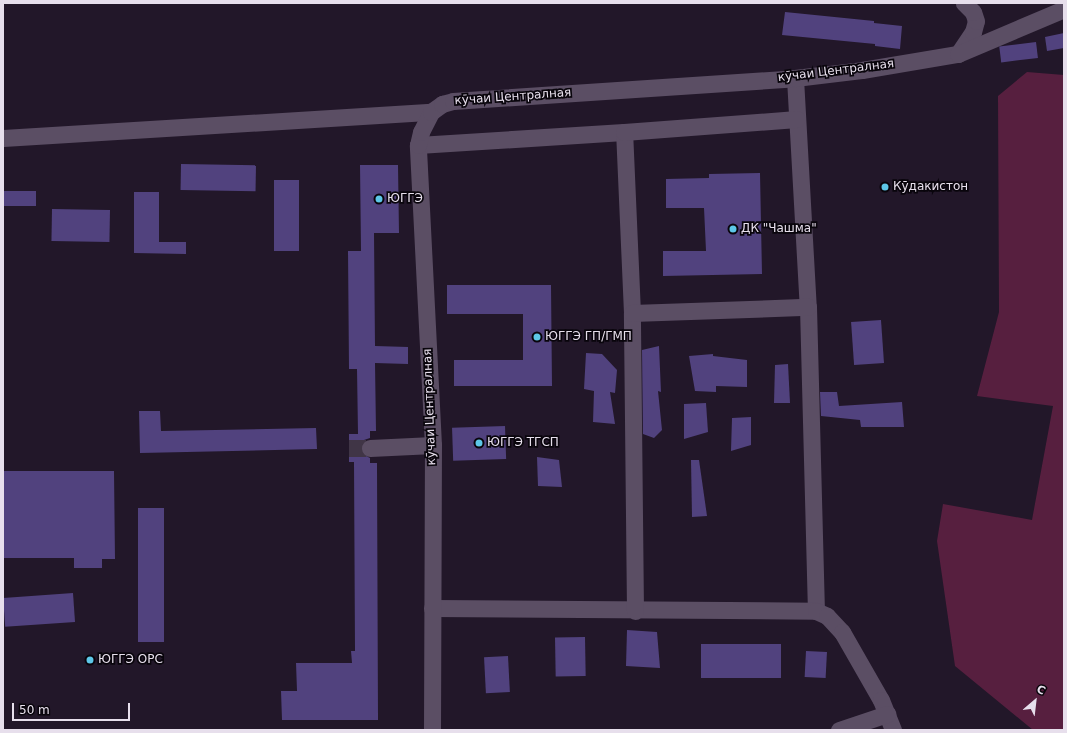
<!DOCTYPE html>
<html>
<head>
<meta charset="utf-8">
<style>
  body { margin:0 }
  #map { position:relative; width:1067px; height:733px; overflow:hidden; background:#221729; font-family:"DejaVu Sans",sans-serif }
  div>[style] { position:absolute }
  .green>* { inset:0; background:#571f3f }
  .building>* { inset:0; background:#51427e; transform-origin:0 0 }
  .minor-tunnel>* { height:17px; margin-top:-8.5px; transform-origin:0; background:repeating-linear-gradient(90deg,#403546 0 17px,transparent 0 25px) }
  .minor>* { height:17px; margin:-8.5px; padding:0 8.5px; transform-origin:8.5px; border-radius:8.5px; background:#5b4e64 }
  .dots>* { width:11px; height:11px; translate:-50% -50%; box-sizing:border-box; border:2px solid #09050c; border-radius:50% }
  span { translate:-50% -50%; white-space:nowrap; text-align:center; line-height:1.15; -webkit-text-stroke:3.5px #09050c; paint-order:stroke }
  .street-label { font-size:12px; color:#e7dfec }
  .poi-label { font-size:12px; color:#e7dfec }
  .left { translate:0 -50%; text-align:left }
  .frame { position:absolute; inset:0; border:4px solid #e7dfec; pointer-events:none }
  .north { position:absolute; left:1015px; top:681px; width:40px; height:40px; -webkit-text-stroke:3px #09050c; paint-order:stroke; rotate:28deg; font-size:11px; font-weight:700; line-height:16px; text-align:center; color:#e7dfec }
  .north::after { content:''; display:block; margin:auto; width:14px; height:18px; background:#e7dfec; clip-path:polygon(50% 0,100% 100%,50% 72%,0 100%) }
  .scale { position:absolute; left:12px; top:703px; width:118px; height:18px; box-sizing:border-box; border:2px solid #e7dfec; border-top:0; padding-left:5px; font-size:12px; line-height:14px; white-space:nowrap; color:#e7dfec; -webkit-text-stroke:3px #09050c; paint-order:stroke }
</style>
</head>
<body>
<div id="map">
  <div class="green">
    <div style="clip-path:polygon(1027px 72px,1064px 75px,1064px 730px,1033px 730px,955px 666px,937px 541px,943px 504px,1032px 520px,1053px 406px,977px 396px,999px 312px,998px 96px)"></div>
  </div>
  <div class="building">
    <div style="clip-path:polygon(785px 12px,874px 21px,874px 23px,902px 26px,900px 49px,875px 46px,875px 44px,782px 35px)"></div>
    <div style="clip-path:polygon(1064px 33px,1064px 48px,1047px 51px,1045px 37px)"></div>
    <div style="left:1036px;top:42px;width:16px;height:37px;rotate:83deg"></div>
    <div style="left:181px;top:164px;width:75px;height:26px;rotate:1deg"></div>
    <div style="clip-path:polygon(360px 165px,398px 165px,399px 233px,374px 233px,375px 346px,408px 347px,408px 364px,375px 363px,376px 431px,370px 431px,370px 438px,364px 440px,360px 448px,362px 454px,370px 458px,370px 463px,377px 463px,378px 720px,282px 720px,281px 691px,297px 691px,296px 663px,352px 663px,351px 651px,355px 651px,354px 462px,349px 462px,349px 434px,358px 434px,357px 369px,349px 369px,348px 251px,361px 251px)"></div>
    <div style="clip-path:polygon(760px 173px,762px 274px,663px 276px,663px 251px,706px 251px,704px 208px,666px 208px,666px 179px,709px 178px,709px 174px)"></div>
    <div style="left:274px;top:180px;width:25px;height:71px"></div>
    <div style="left:3px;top:191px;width:33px;height:15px"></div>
    <div style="clip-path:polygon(134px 192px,159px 192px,159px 242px,186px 242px,186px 254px,134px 253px)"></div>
    <div style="left:52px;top:209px;width:58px;height:32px;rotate:1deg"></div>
    <div style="clip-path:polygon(447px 285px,551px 285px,552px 386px,454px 386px,454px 360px,523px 360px,523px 314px,447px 314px)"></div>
    <div style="left:881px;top:320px;width:43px;height:30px;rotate:86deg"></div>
    <div style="clip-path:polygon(659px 346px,661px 392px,658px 391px,662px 430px,654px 438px,643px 434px,642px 350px)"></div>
    <div style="clip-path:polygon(586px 353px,602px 354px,617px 370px,615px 393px,610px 392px,615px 424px,593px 422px,594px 391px,584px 389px)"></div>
    <div style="clip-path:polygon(713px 354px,713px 356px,747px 360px,747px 387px,716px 386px,716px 392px,695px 391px,689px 356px)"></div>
    <div style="clip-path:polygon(788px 364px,790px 403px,774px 403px,775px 365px)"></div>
    <div style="clip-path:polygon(820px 392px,837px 392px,839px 406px,902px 402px,904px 427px,861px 427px,860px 420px,821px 416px)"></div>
    <div style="clip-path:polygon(706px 403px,708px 432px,684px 439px,684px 404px)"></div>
    <div style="clip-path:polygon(139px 411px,160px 411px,161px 431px,316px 428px,317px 449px,140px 453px)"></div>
    <div style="clip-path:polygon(751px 417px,751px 445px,731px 451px,732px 418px)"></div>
    <div style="left:505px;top:426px;width:33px;height:53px;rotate:88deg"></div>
    <div style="clip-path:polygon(537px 457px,559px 460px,562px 487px,538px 486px)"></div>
    <div style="clip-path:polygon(691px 460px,699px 460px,707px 516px,692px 517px)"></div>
    <div style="clip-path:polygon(3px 471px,114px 471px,115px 559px,102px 559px,102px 568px,74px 568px,74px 558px,3px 558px)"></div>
    <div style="left:138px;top:508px;width:26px;height:134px"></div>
    <div style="left:73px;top:593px;width:29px;height:70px;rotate:86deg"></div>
    <div style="clip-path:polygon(627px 630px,657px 632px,660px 668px,626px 666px)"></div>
    <div style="left:585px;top:637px;width:39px;height:30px;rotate:89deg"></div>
    <div style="left:701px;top:644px;width:80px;height:34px"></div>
    <div style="left:806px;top:651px;width:21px;height:26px;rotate:3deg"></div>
    <div style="left:508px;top:656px;width:36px;height:24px;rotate:87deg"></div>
  </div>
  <div class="minor-tunnel">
    <div style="left:349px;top:448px;width:21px"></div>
  </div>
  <div class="minor">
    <div style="left:958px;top:54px;width:27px;rotate:-56deg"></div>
    <div style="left:973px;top:32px;width:11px;rotate:-75deg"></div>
    <div style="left:976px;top:21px;width:9px;rotate:-108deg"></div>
    <div style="left:973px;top:12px;width:13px;rotate:-135deg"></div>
    <div style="left:795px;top:78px;width:229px;rotate:86.8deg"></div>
    <div style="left:808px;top:307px;width:304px;rotate:88.5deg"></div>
    <div style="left:3px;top:138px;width:429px;rotate:-3.5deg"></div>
    <div style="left:418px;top:145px;width:206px;rotate:-3.6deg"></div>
    <div style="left:632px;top:313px;width:181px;rotate:-92.5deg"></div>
    <div style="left:624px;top:132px;width:173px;rotate:-4.3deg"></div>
    <div style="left:370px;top:448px;width:63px;rotate:-2.7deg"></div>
    <div style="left:432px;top:608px;width:384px;rotate:0.4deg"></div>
    <div style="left:816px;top:611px;width:12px;rotate:24deg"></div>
    <div style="left:827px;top:616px;width:22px;rotate:47deg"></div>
    <div style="left:842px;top:632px;width:78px;rotate:60.2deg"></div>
    <div style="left:881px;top:700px;width:32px;rotate:68deg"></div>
    <div style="left:635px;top:611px;width:298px;rotate:-90.6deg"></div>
    <div style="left:632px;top:313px;width:176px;rotate:-2deg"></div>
    <div style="left:432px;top:730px;width:285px;rotate:-89.8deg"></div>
    <div style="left:433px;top:445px;width:300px;rotate:-92.9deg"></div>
    <div style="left:418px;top:145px;width:13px;rotate:-77deg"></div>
    <div style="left:421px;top:132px;width:22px;rotate:-63deg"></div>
    <div style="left:431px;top:112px;width:14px;rotate:-36deg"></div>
    <div style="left:442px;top:104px;width:11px;rotate:-15deg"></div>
    <div style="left:453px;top:101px;width:343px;rotate:-3.8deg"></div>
    <div style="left:795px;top:78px;width:67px;rotate:-6.8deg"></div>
    <div style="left:862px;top:70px;width:97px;rotate:-9.5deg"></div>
    <div style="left:958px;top:54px;width:115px;rotate:-23deg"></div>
    <div style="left:839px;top:730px;width:51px;rotate:-18.4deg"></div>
  </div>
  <div class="dots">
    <div style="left:885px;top:187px;background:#5dc7e8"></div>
    <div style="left:379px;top:199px;background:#5dc7e8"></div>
    <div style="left:733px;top:229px;background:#5dc7e8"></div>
    <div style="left:537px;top:337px;background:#5dc7e8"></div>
    <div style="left:479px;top:443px;background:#5dc7e8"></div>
    <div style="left:90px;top:660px;background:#5dc7e8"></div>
  </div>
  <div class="street-label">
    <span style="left:836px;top:71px;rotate:-7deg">кӯчаи Централная</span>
    <span style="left:513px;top:97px;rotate:-4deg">кӯчаи Централная</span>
    <span style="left:430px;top:407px;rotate:-92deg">кӯчаи Централная</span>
  </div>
  <div class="poi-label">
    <span class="left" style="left:893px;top:187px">Кӯдакистон</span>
    <span class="left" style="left:387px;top:199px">ЮГГЭ</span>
    <span class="left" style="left:741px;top:229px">ДК "Чашма"</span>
    <span class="left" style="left:545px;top:337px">ЮГГЭ ГП/ГМП</span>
    <span class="left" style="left:487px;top:443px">ЮГГЭ ТГСП</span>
    <span class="left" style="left:98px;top:660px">ЮГГЭ ОРС</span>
  </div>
  <div class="frame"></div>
  <div class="north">С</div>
  <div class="scale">50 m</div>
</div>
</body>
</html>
